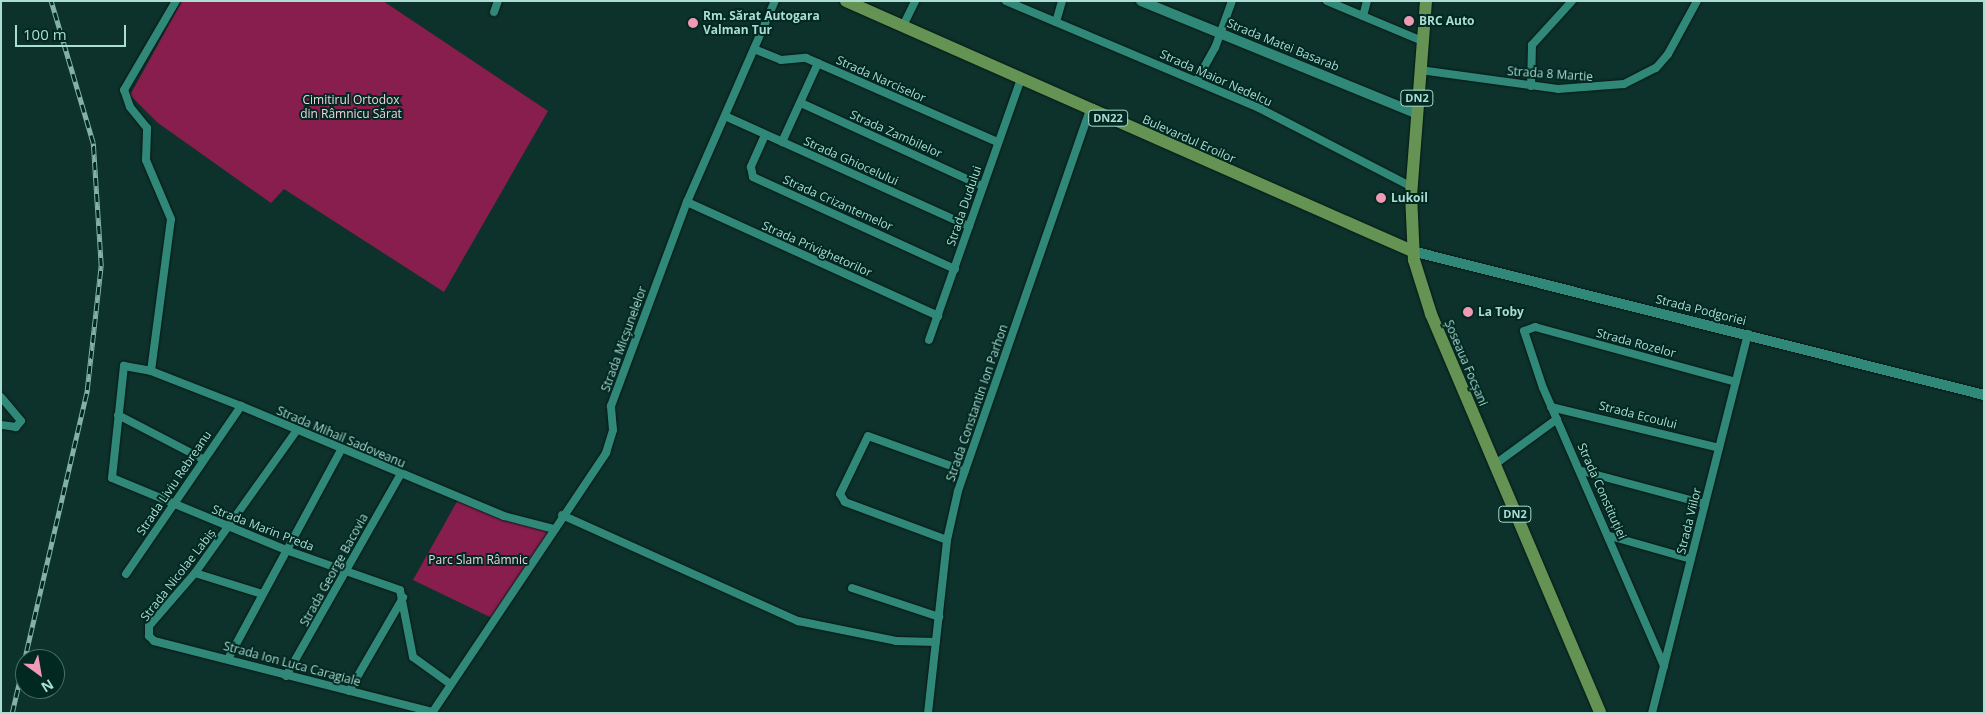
<!DOCTYPE html>
<html>
<head>
<meta charset="utf-8">
<style>
  body { margin:0 }
  #map { position:relative; width:1985px; height:714px; overflow:hidden; background:#0d322b; font-family:"Open Sans",sans-serif }
  div>[style] { position:absolute }
  .green>* { inset:0; background:#881e4d }
  .roads { filter:drop-shadow(0 0 1px #081714) drop-shadow(0 0 1px #081714) }
  .minor>* { height:8px; margin:-4px; padding:0 4px; transform-origin:4px; border-radius:4px; background:#2f8878 }
  .tertiary>* { height:10px; margin:-5px; padding:0 5px; transform-origin:5px; border-radius:5px; background:#2f8878 }
  .primary>* { height:12px; margin:-6px; padding:0 6px; transform-origin:6px; border-radius:6px; background:#659353 }
  .rail>* { height:4.5px; margin-top:-2.25px; transform-origin:0; background:repeating-linear-gradient(90deg,#022822 0 8px,#82b2a7 0 16px); box-sizing:border-box; border-block:1px solid #82b2a7 }
  .dots>* { width:14px; height:14px; translate:-50% -50%; box-sizing:border-box; border:2px solid #022822; border-radius:50% }
  span { translate:-50% -50%; white-space:nowrap; text-align:center; line-height:1.15; -webkit-text-stroke:4px #022822; paint-order:stroke }
  .shield-label span { padding:1px 4px; background:#022822; border:1px solid; border-radius:4px; -webkit-text-stroke-width:0 }
  .shield-label { font-size:11px; color:#abded2; font-weight:700 }
  .poi-label { font-size:12px; color:#abded2; font-weight:700 }
  .left { translate:0 -50%; text-align:left }
  .street-label { font-size:12px; color:#abded2 }
  .park-label { font-size:12px; color:#f4d2dc }
  .frame { position:absolute; inset:0; border:2px solid #abded2; pointer-events:none }
  .north { position:absolute; left:15px; top:649px; width:50px; height:50px; box-sizing:border-box; background:#022822; border:1px solid #467168; border-radius:50%; rotate:148deg; font-size:14px; font-weight:700; line-height:20px; text-align:center; color:#abded2 }
  .north::after { content:''; display:block; margin:auto; width:18px; height:22px; background:#f09ab6; clip-path:polygon(50% 0,100% 100%,50% 72%,0 100%) }
  .scale { position:absolute; left:15px; top:25px; width:111px; height:22px; box-sizing:border-box; border:2px solid #abded2; border-top:0; padding-left:6px; font-size:15px; line-height:18px; white-space:nowrap; color:#abded2; -webkit-text-stroke:4px #022822; paint-order:stroke }
</style>
</head>
<body>
<div id="map">
  <div class="green">
    <div style="clip-path:polygon(182px 1px,383px 1px,548px 111px,444px 292px,284px 189px,271px 203px,158px 123px,130px 95px)"></div>
    <div style="clip-path:polygon(459px 498px,554px 529px,494px 619px,413px 580px)"></div>
  </div>
  <div class="roads">
    <div class="minor">
      <div style="left:1006px;top:1px;width:275px;rotate:22.9deg"></div>
      <div style="left:1259px;top:108px;width:172px;rotate:27.3deg"></div>
      <div style="left:1327px;top:1px;width:103px;rotate:22.8deg"></div>
      <div style="left:494px;top:12px;width:12px;rotate:-70deg"></div>
      <div style="left:1363px;top:16px;width:16px;rotate:-75deg"></div>
      <div style="left:1056px;top:22px;width:22px;rotate:-74deg"></div>
      <div style="left:903px;top:26px;width:28px;rotate:-64deg"></div>
      <div style="left:754px;top:49px;width:29px;rotate:22deg"></div>
      <div style="left:781px;top:60px;width:25px;rotate:-5deg"></div>
      <div style="left:806px;top:58px;width:209px;rotate:23.7deg"></div>
      <div style="left:1420px;top:70px;width:139px;rotate:7.8deg"></div>
      <div style="left:1558px;top:89px;width:66px;rotate:-4.3deg"></div>
      <div style="left:1624px;top:84px;width:36px;rotate:-27deg"></div>
      <div style="left:1656px;top:68px;width:18px;rotate:-49deg"></div>
      <div style="left:1668px;top:54px;width:60px;rotate:-61.3deg"></div>
      <div style="left:1197px;top:80px;width:37px;rotate:-61deg"></div>
      <div style="left:1215px;top:48px;width:50px;rotate:-70.1deg"></div>
      <div style="left:1531px;top:86px;width:41px;rotate:-88.6deg"></div>
      <div style="left:1532px;top:45px;width:59px;rotate:-47.7deg"></div>
      <div style="left:801px;top:103px;width:199px;rotate:24.6deg"></div>
      <div style="left:725px;top:116px;width:268px;rotate:24.3deg"></div>
      <div style="left:765px;top:135px;width:35px;rotate:114deg"></div>
      <div style="left:751px;top:167px;width:10px;rotate:79deg"></div>
      <div style="left:753px;top:177px;width:222px;rotate:24.5deg"></div>
      <div style="left:782px;top:142px;width:87px;rotate:-65.5deg"></div>
      <div style="left:687px;top:202px;width:276px;rotate:24.4deg"></div>
      <div style="left:929px;top:340px;width:277px;rotate:-70.6deg"></div>
      <div style="left:151px;top:371px;width:153px;rotate:-82.5deg"></div>
      <div style="left:171px;top:219px;width:64px;rotate:-113deg"></div>
      <div style="left:146px;top:160px;width:32px;rotate:-88deg"></div>
      <div style="left:147px;top:128px;width:27px;rotate:-129deg"></div>
      <div style="left:130px;top:107px;width:18px;rotate:-109deg"></div>
      <div style="left:124px;top:90px;width:103px;rotate:-59.7deg"></div>
      <div style="left:1px;top:397px;width:31px;rotate:50deg"></div>
      <div style="left:21px;top:421px;width:8px;rotate:130deg"></div>
      <div style="left:16px;top:427px;width:15px;rotate:-172deg"></div>
      <div style="left:1551px;top:407px;width:173px;rotate:13.7deg"></div>
      <div style="left:118px;top:415px;width:96px;rotate:27.4deg"></div>
      <div style="left:297px;top:430px;width:176px;rotate:125.5deg"></div>
      <div style="left:195px;top:573px;width:70px;rotate:131deg"></div>
      <div style="left:149px;top:626px;width:10px;rotate:90deg"></div>
      <div style="left:149px;top:636px;width:7px;rotate:45deg"></div>
      <div style="left:154px;top:641px;width:287px;rotate:14.3deg"></div>
      <div style="left:1494px;top:465px;width:78px;rotate:-36.1deg"></div>
      <div style="left:1582px;top:471px;width:127px;rotate:15deg"></div>
      <div style="left:562px;top:515px;width:259px;rotate:24.2deg"></div>
      <div style="left:798px;top:621px;width:100px;rotate:11.5deg"></div>
      <div style="left:896px;top:641px;width:40px;rotate:1.4deg"></div>
      <div style="left:1610px;top:536px;width:84px;rotate:15.9deg"></div>
      <div style="left:947px;top:540px;width:109px;rotate:-159.6deg"></div>
      <div style="left:845px;top:502px;width:9px;rotate:-122deg"></div>
      <div style="left:840px;top:494px;width:64px;rotate:-64.2deg"></div>
      <div style="left:868px;top:436px;width:103px;rotate:19.8deg"></div>
      <div style="left:195px;top:573px;width:70px;rotate:17.4deg"></div>
      <div style="left:126px;top:574px;width:204px;rotate:-55.6deg"></div>
      <div style="left:852px;top:588px;width:92px;rotate:18.4deg"></div>
      <div style="left:228px;top:659px;width:238px;rotate:-61.6deg"></div>
      <div style="left:1664px;top:666px;width:303px;rotate:-113.5deg"></div>
      <div style="left:1543px;top:388px;width:60px;rotate:-108.4deg"></div>
      <div style="left:1524px;top:331px;width:12px;rotate:-20deg"></div>
      <div style="left:1535px;top:327px;width:208px;rotate:15.3deg"></div>
      <div style="left:286px;top:676px;width:231px;rotate:-60.4deg"></div>
      <div style="left:449px;top:683px;width:44px;rotate:-144.2deg"></div>
      <div style="left:413px;top:657px;width:68px;rotate:-101deg"></div>
      <div style="left:400px;top:590px;width:121px;rotate:-160.7deg"></div>
      <div style="left:286px;top:550px;width:188px;rotate:-157.5deg"></div>
      <div style="left:112px;top:478px;width:113px;rotate:-83.9deg"></div>
      <div style="left:124px;top:366px;width:27px;rotate:10deg"></div>
      <div style="left:151px;top:371px;width:97px;rotate:21.3deg"></div>
      <div style="left:241px;top:406px;width:285px;rotate:22.7deg"></div>
      <div style="left:504px;top:516px;width:52px;rotate:14.6deg"></div>
      <div style="left:349px;top:691px;width:108px;rotate:-59.9deg"></div>
      <div style="left:432px;top:713px;width:313px;rotate:-56.2deg"></div>
      <div style="left:606px;top:453px;width:24px;rotate:-73deg"></div>
      <div style="left:613px;top:430px;width:24px;rotate:-95deg"></div>
      <div style="left:611px;top:406px;width:218px;rotate:-69.6deg"></div>
      <div style="left:687px;top:202px;width:219px;rotate:-66.4deg"></div>
      <div style="left:928px;top:713px;width:174px;rotate:-83.7deg"></div>
      <div style="left:947px;top:540px;width:50px;rotate:-77.3deg"></div>
      <div style="left:958px;top:491px;width:403px;rotate:-70.9deg"></div>
      <div style="left:1652px;top:713px;width:391px;rotate:-75.8deg"></div>
    </div>
    <div class="tertiary">
      <div style="left:1141px;top:1px;width:297px;rotate:22.2deg"></div>
      <div style="left:1412px;top:251px;width:590px;rotate:14.13deg"></div>
    </div>
    <div class="primary">
      <div style="left:846px;top:1px;width:619px;rotate:23.83deg"></div>
      <div style="left:1426px;top:1px;width:194px;rotate:94.4deg"></div>
      <div style="left:1411px;top:194px;width:66px;rotate:87.4deg"></div>
      <div style="left:1414px;top:260px;width:57px;rotate:72.5deg"></div>
      <div style="left:1431px;top:314px;width:433px;rotate:67deg"></div>
    </div>
  </div>
  <div class="rail">
    <div style="left:12px;top:713px;width:332px;rotate:-76.9deg"></div>
    <div style="left:87px;top:390px;width:125px;rotate:-83.6deg"></div>
    <div style="left:101px;top:266px;width:123px;rotate:-93.7deg"></div>
    <div style="left:93px;top:143px;width:148px;rotate:-106.5deg"></div>
  </div>
  <div class="dots">
    <div style="left:1409px;top:21px;background:#f09ab6"></div>
    <div style="left:693px;top:23px;background:#f09ab6"></div>
    <div style="left:1381px;top:198px;background:#f09ab6"></div>
    <div style="left:1468px;top:312px;background:#f09ab6"></div>
  </div>
  <div class="shield-label">
    <span style="left:1417px;top:98px">DN2</span>
    <span style="left:1108px;top:118px">DN22</span>
    <span style="left:1515px;top:514px">DN2</span>
  </div>
  <div class="poi-label">
    <span class="left" style="left:703px;top:23px">Rm. Sărat Autogara<br>Valman Tur</span>
    <span class="left" style="left:1419px;top:21px">BRC Auto</span>
    <span class="left" style="left:1391px;top:198px">Lukoil</span>
    <span class="left" style="left:1478px;top:312px">La Toby</span>
  </div>
  <div class="street-label">
    <span style="left:1283px;top:45px;rotate:22deg">Strada Matei Basarab</span>
    <span style="left:1550px;top:74px;rotate:4deg">Strada 8 Martie</span>
    <span style="left:1216px;top:78px;rotate:24deg">Strada Maior Nedelcu</span>
    <span style="left:881px;top:79px;rotate:24deg">Strada Narciselor</span>
    <span style="left:896px;top:134px;rotate:24deg">Strada Zambilelor</span>
    <span style="left:1189px;top:139px;rotate:24deg">Bulevardul Eroilor</span>
    <span style="left:851px;top:161px;rotate:24deg">Strada Ghiocelului</span>
    <span style="left:838px;top:203px;rotate:24deg">Strada Crizantemelor</span>
    <span style="left:964px;top:206px;rotate:-71deg">Strada Dudului</span>
    <span style="left:817px;top:249px;rotate:24deg">Strada Privighetorilor</span>
    <span style="left:1701px;top:310px;rotate:14deg">Strada Podgoriei</span>
    <span style="left:624px;top:339px;rotate:-70deg">Strada Micșunelelor</span>
    <span style="left:1636px;top:343px;rotate:15deg">Strada Rozelor</span>
    <span style="left:1466px;top:363px;rotate:67deg">Șoseaua Focșani</span>
    <span style="left:977px;top:403px;rotate:-71deg">Strada Constantin Ion Parhon</span>
    <span style="left:1638px;top:415px;rotate:14deg">Strada Ecoului</span>
    <span style="left:341px;top:437px;rotate:23deg">Strada Mihail Sadoveanu</span>
    <span style="left:174px;top:483px;rotate:-56deg">Strada Liviu Rebreanu</span>
    <span style="left:1602px;top:491px;rotate:66deg">Strada Constituției</span>
    <span style="left:1689px;top:521px;rotate:-76deg">Strada Viilor</span>
    <span style="left:263px;top:528px;rotate:21deg">Strada Marin Preda</span>
    <span style="left:334px;top:570px;rotate:-61deg">Strada George Bacovia</span>
    <span style="left:178px;top:575px;rotate:-52deg">Strada Nicolae Labiș</span>
    <span style="left:292px;top:664px;rotate:15deg">Strada Ion Luca Caragiale</span>
  </div>
  <div class="park-label">
    <span style="left:351px;top:107px">Cimitirul Ortodox<br>din Râmnicu Sărat</span>
    <span style="left:478px;top:560px">Parc Slam Râmnic</span>
  </div>
  <div class="frame"></div>
  <div class="north">N</div>
  <div class="scale">100 m</div>
</div>
</body>
</html>
